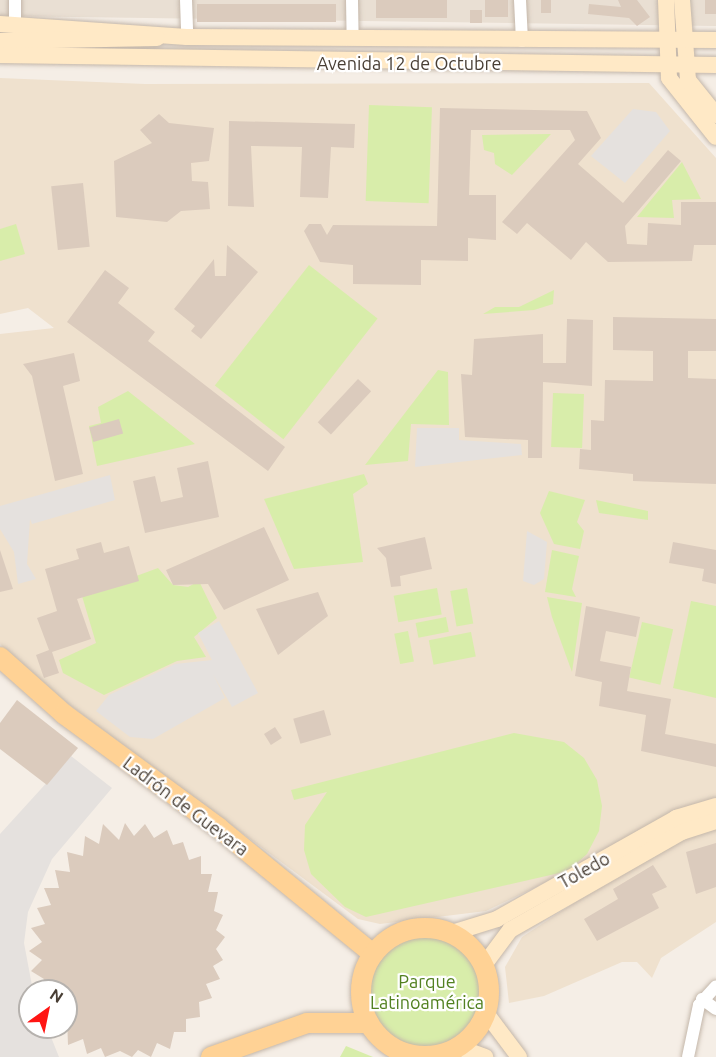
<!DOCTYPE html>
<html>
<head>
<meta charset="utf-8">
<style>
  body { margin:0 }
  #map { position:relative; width:716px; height:1057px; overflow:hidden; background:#f5eee6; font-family:Ubuntu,sans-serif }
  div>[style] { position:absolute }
  .residential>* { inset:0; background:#e9dfd3 }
  .education>* { inset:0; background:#efe1ce }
  .green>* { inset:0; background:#d8edaa; transform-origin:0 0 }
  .round { border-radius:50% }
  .parking>* { inset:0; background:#e5e1de }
  .building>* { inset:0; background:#dbcbbd; transform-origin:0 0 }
  .roads { filter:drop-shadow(0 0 2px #c4b7aa) drop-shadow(0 0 2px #c4b7aa) }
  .street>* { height:12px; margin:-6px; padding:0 6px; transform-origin:6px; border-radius:6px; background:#fff }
  .secondary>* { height:16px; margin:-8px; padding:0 8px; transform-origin:8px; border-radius:8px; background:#ffe9c6 }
  .primary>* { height:20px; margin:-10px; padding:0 10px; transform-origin:10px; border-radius:10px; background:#ffd295 }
  .primary>.ring { margin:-10px; padding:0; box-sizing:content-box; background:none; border:20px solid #ffd295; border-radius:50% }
  span { translate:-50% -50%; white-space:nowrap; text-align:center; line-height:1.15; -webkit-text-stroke:4.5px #fff; paint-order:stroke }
  .street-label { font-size:18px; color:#483e34 }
  .park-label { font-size:18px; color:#528121 }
  .north { position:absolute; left:18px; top:979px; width:60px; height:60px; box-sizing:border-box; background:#fff; border:2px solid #b6b2ae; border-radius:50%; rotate:33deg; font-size:16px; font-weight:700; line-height:24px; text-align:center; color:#483e34 }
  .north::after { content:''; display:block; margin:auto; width:21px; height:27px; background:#ff1513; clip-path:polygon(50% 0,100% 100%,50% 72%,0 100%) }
</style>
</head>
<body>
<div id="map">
  <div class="residential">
    <div style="clip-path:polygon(0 0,716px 0,716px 26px,0 16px)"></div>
  </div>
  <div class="education">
    <div style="clip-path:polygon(0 78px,145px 84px,649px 83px,716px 158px,716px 800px,486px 911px,380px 924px,358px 919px,36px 680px,0 644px,0 334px,54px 328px,28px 308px,0 314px)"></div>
    <div style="clip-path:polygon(716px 825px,716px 922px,661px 958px,652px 978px,637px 962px,622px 962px,544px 996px,509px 1003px,505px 967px,522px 937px,655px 850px)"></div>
  </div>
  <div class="green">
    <div style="left:369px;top:105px;width:63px;height:96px;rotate:2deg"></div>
    <div style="clip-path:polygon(551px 134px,512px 175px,495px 164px,494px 153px,484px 150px,482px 135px)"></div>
    <div style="clip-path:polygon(682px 162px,701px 199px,672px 200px,674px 218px,637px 217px)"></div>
    <div style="clip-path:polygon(16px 224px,25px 254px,0 261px,0 229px)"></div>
    <div style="left:309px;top:265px;width:87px;height:153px;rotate:38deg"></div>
    <div style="clip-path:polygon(554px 290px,553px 304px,534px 310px,483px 314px,495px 307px,519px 307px)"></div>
    <div style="clip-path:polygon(438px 370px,448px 372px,449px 425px,411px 424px,408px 461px,365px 465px)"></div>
    <div style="clip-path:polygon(128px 391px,195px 444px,97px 466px,89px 426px,101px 423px,98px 407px)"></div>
    <div style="left:553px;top:393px;width:31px;height:54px;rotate:2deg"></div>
    <div style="clip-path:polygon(364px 474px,368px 484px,353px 494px,363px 562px,294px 569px,264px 499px)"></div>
    <div style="clip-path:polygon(549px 491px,585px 500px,577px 522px,584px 531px,580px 549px,554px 544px,540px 513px)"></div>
    <div style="clip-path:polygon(596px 500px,648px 511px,648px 520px,599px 513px)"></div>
    <div style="clip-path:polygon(552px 550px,579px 556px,572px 589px,576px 597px,545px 592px)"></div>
    <div style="clip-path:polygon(158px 568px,173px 585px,188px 587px,199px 581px,217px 618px,194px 637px,206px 657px,177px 661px,104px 695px,63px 673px,59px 660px,96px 643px,82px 596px)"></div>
    <div style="left:437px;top:588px;width:27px;height:44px;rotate:80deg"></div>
    <div style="left:467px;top:588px;width:36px;height:17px;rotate:80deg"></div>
    <div style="clip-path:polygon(547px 597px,582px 603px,572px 672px,552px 617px)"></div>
    <div style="clip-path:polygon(691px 601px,716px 606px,716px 698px,673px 688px)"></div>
    <div style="left:446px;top:617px;width:15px;height:31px;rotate:79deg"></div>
    <div style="left:642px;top:622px;width:32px;height:57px;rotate:13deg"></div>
    <div style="left:408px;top:631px;width:31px;height:14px;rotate:79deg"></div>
    <div style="left:471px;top:632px;width:25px;height:43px;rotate:79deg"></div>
    <div style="clip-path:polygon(514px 733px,564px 742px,584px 758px,597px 780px,602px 806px,599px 831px,587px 854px,568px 871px,366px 917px,345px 907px,311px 874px,304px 850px,305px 825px,327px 792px,294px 800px,291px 790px)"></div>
    <div class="round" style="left:370px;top:935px;width:114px;height:114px"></div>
    <div style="clip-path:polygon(346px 1046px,373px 1057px,340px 1057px)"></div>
  </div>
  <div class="parking">
    <div style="clip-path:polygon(633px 109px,656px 112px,670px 131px,625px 183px,591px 156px)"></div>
    <div style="clip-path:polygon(417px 428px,459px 428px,459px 440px,521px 444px,522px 455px,415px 467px)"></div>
    <div style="clip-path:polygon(110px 475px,115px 500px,32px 524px,30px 519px,27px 564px,36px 579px,18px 584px,14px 552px,0 529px,0 506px)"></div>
    <div style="clip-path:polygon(527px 531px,547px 542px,544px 579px,534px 585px,523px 581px)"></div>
    <div style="clip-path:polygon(219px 621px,258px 693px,232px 707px,213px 674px,225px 698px,153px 739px,130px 737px,96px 711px,109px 695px,175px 664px,212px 660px,198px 633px)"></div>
    <div style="clip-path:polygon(71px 756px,112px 788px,52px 859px,28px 912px,24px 943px,33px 991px,30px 1027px,47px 1027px,59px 1057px,0 1057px,0 834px)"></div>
  </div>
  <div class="building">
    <div style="left:376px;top:0;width:71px;height:18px"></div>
    <div style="left:485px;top:0;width:23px;height:17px"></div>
    <div style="left:541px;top:0;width:10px;height:13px"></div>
    <div style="clip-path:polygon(618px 0,637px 0,650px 17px,637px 26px,629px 18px,588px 14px,589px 4px,621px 7px)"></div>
    <div style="left:705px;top:0;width:11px;height:14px"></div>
    <div style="left:197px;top:4px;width:139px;height:18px"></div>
    <div style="left:470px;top:10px;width:12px;height:13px"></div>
    <div style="clip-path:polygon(440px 108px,587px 111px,601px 138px,578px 164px,623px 203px,668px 150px,681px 161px,625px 226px,627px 244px,647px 245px,648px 223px,681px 225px,681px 202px,716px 202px,716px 245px,694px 245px,692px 261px,608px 262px,586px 242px,571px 260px,527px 223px,517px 234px,502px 222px,575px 140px,570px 130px,471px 130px,469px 195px,496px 195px,496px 240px,468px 238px,468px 261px,421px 260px,421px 285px,353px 284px,353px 265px,320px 262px,304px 231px,309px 224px,321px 224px,327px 235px,333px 225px,437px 226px)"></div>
    <div style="clip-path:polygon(159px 114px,169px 123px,214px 128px,209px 161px,191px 163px,192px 181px,208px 182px,210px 209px,181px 211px,167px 222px,116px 217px,114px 161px,152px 143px,140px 130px)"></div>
    <div style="clip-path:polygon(229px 121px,355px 124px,354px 148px,331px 147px,328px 198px,300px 197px,302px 147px,251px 146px,254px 207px,228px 206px)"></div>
    <div style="left:83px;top:183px;width:64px;height:32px;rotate:84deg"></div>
    <div style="clip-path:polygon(227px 245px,258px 272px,201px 339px,191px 331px,195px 326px,174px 309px,214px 259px,215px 276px,226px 276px)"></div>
    <div style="clip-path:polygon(105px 270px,129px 288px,118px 303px,155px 332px,148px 341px,285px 447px,268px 471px,67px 322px)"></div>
    <div style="clip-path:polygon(613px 317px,716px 319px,716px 351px,688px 351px,688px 378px,716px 379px,716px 484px,633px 481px,633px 474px,579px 469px,580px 449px,591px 450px,591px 420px,604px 421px,605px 380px,653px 381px,653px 351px,613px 350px)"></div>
    <div style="clip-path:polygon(567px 319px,593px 320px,592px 386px,543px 382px,542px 458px,528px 458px,528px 440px,465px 437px,461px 374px,472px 375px,474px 339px,543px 334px,543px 363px,566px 363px)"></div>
    <div style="clip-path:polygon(74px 353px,80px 381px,63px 386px,83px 474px,55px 481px,32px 376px,23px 364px)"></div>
    <div style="left:358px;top:379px;width:18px;height:59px;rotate:43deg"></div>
    <div style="left:119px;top:419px;width:15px;height:31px;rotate:74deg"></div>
    <div style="clip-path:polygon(208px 461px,219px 517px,145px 533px,133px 481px,155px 476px,161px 502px,183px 497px,177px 468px)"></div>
    <div style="clip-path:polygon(264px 527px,289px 580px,224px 610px,208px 584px,173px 585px,166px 570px)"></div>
    <div style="clip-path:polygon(425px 537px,432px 569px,400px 576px,401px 586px,391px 587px,386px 558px,377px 548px)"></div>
    <div style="clip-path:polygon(101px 542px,104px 553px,129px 546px,139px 581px,77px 599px,91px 639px,52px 652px,59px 673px,44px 678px,36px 655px,49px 650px,37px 618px,57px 611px,45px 569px,79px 559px,76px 549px)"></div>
    <div style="clip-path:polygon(673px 542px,716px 550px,716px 584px,702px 581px,704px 569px,669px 563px)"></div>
    <div style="clip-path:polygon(0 550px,13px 589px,0 592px)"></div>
    <div style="clip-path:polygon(318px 592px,328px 616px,278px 655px,256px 609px)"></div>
    <div style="clip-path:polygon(586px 606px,640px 617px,636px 637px,606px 631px,600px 661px,631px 667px,627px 691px,671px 699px,665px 734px,716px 744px,716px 767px,641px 751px,646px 715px,599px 706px,602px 682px,575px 676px)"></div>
    <div style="clip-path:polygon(17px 700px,78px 748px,47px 785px,0 749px,0 723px)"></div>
    <div style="left:324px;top:710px;width:26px;height:32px;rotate:74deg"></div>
    <div style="left:275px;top:727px;width:13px;height:13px;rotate:58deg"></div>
    <div style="clip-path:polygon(125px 823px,134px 836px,145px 824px,154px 838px,167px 830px,173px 845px,183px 842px,189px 860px,201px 856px,201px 874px,212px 874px,208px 892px,218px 892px,214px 911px,223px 915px,216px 930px,225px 937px,216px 949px,223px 960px,213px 966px,220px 979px,206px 984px,212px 998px,199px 1002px,200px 1017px,186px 1019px,186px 1032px,174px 1032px,170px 1049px,157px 1043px,151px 1057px,138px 1050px,132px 1057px,120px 1051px,105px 1057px,101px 1048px,87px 1054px,83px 1039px,68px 1045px,66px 991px,36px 991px,44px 979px,31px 971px,42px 960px,29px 951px,42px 942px,31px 928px,45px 924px,37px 908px,51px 905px,44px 888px,59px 888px,55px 870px,70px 872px,67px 852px,83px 856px,85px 836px,99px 844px,103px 824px,119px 840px)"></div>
    <div style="clip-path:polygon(716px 843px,716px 887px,696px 894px,686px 852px)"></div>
    <div style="clip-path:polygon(653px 865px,667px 887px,652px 894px,659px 908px,597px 941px,584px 919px,618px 899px,613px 889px)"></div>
  </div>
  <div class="roads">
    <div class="street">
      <div style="left:15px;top:0;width:24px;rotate:90deg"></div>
      <div style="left:186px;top:0;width:37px;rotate:88deg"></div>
      <div style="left:352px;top:0;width:39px;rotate:89deg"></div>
      <div style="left:520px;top:0;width:41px;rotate:87.2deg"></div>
      <div style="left:702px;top:999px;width:17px;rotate:36deg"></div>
      <div style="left:688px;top:1057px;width:53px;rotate:-78.1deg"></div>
      <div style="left:699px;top:1005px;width:25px;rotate:-48deg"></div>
    </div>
    <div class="secondary">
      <div style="left:666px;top:0;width:78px;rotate:87.8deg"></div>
      <div style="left:669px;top:78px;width:75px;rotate:51.5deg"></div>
      <div style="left:682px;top:0;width:80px;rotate:85.7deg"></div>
      <div style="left:688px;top:80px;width:45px;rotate:51.3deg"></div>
      <div style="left:0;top:24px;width:187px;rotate:4deg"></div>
      <div style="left:187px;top:37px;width:529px;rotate:0.32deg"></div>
      <div style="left:0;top:41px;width:157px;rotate:-1.1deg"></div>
      <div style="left:0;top:55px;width:716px;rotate:0.8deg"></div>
      <div style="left:452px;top:933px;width:47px;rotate:-17.3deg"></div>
      <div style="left:497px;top:919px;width:206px;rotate:-29.4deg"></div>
      <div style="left:676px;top:818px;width:42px;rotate:-16.7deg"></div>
      <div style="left:484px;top:965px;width:44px;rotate:-53.4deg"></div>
      <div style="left:510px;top:930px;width:198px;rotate:-29.7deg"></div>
      <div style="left:682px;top:832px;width:36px;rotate:-18deg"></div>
      <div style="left:486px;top:1013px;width:55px;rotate:53.1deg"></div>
      <div style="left:458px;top:1047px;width:29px;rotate:20deg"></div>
    </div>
    <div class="primary">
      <div style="left:0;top:657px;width:86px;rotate:41.7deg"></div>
      <div style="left:64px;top:714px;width:192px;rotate:36.3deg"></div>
      <div style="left:219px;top:828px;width:199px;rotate:39.3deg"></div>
      <div class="ring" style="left:361px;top:928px;width:108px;height:108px"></div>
      <div style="left:211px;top:1057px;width:102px;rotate:-19.5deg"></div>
      <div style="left:307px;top:1023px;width:62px"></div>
    </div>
  </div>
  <div class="street-label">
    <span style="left:409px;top:63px">Avenida 12 de Octubre</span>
    <span style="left:186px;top:806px;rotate:37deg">Ladrón de Guevara</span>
    <span style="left:584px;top:870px;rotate:-29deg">Toledo</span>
  </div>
  <div class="park-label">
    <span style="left:427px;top:992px">Parque<br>Latinoamérica</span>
  </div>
  <div class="north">N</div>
</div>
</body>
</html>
